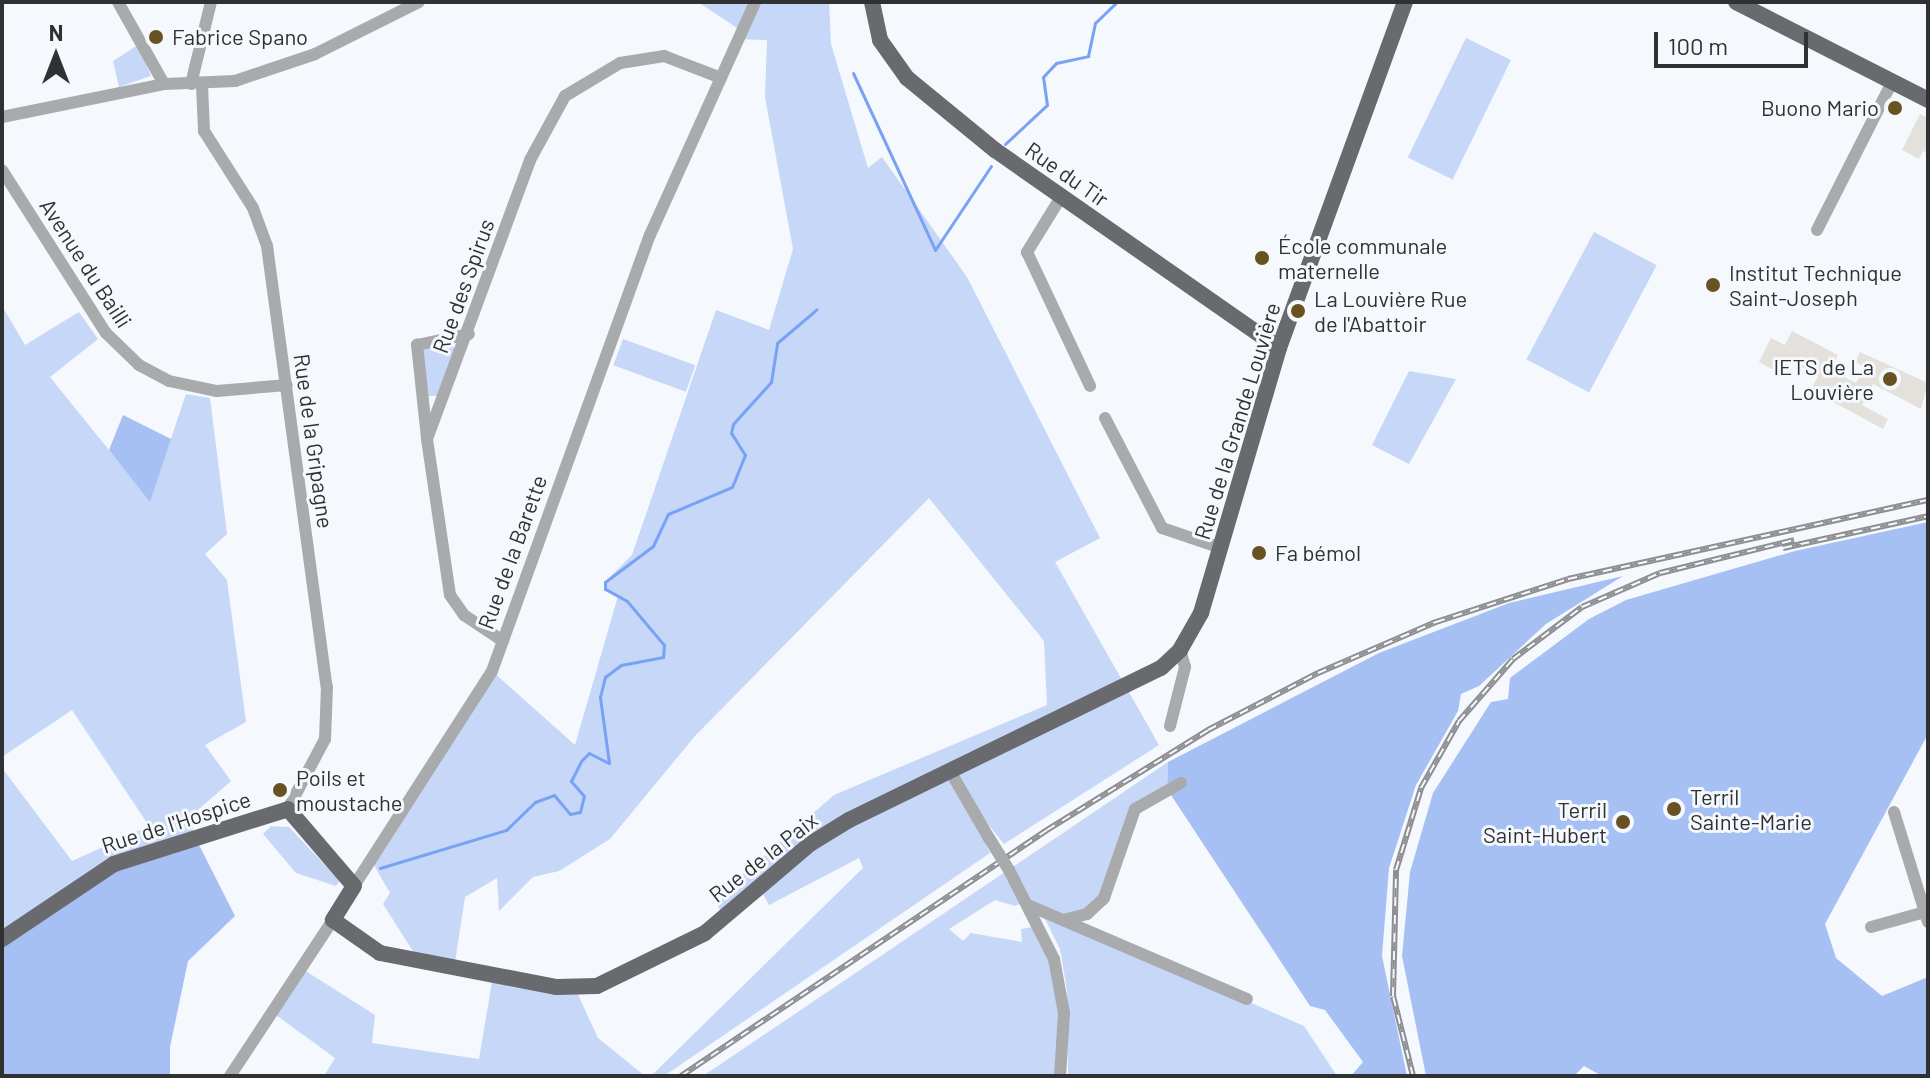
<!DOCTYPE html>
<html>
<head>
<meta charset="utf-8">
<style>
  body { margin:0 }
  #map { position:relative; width:1930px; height:1078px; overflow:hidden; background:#f5f8fc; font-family:Barlow,sans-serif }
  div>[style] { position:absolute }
  .green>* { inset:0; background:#c6d7f8; transform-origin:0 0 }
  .forest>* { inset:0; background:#a6c0f3 }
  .stream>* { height:3px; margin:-1.5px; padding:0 1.5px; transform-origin:1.5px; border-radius:1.5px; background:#78a2f4 }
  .building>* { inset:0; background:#e4e1dd }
  .minor>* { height:12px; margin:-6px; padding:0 6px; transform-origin:6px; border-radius:6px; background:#a9aaac }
  .major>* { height:16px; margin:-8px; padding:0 8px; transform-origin:8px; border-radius:8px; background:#696a6e }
  .rail>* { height:6px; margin-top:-3px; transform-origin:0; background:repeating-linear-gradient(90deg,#f5f8fc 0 9px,#8c8e91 0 18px); box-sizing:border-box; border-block:2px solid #8c8e91 }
  .minor-bridge>* { height:12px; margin:-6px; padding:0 6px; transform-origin:6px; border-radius:6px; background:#a9aaac }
  .dots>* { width:22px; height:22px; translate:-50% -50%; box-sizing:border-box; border:4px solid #f5f8fc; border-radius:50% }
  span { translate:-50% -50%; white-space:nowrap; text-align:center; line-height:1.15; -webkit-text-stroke:6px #f5f8fc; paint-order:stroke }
  .poi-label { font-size:22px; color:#303133 }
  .left { translate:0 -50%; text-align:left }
  .right { translate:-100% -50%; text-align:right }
  .street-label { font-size:22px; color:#303133 }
  .frame { position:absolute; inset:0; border:4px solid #303133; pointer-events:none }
  .north { position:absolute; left:16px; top:16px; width:80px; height:80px; -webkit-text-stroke:6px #f5f8fc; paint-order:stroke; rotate:0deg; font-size:22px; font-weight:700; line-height:32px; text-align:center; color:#303133 }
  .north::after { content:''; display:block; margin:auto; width:28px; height:36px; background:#303133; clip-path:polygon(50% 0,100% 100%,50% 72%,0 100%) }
  .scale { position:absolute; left:1654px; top:32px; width:154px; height:36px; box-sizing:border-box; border:4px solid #303133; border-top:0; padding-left:10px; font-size:24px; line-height:28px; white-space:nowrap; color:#303133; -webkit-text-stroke:6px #f5f8fc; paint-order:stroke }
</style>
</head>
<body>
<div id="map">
  <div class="green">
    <div style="clip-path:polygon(698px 2px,829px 2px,831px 44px,868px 168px,882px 157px,967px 277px,1100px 538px,1055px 562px,1159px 745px,1004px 844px,962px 792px,990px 853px,664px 1076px,651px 1076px,863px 868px,859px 858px,769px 905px,759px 887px,723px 917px,715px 899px,834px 795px,1047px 705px,1044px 641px,929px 498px,695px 736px,610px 839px,559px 871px,533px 877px,499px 911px,497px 878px,465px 897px,455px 962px,416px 956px,383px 904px,390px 893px,371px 860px,492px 671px,575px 745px,618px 596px,605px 589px,605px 582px,632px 555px,716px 310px,769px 330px,793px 249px,765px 97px,767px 40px,740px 39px,743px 32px)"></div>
    <div style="left:1466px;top:38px;width:50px;height:133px;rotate:26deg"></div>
    <div style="clip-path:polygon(138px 45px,151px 76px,119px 87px,113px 61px)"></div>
    <div style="left:1594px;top:232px;width:71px;height:144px;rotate:28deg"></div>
    <div style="clip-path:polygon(2px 306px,25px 345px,79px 312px,98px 339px,50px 377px,150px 501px,186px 394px,210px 398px,227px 534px,205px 554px,227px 580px,246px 722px,205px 745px,231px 781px,190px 817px,195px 837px,2px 939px,2px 768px,72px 861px,149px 826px,72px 710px,2px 757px)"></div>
    <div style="left:623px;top:339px;width:77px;height:28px;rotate:20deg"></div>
    <div style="clip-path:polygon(451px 343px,455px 349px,437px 396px,427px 396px,421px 354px,424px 348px)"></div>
    <div style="clip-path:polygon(1409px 371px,1456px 379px,1409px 464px,1372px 445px)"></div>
    <div style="clip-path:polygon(1168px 762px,1167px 789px,1141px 802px,1104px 898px,1071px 919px,1026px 901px,1015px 906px,995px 900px,949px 929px,963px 941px,971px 933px,1022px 942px,1021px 929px,1040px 926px,1061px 994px,1056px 1076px,703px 1076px)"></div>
    <div style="clip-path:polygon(271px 826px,289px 827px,340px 881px,336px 886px,296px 873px,263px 834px)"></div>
    <div style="clip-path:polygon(1045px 919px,1084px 930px,1304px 1026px,1337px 1076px,1068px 1076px,1067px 990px,1060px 949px)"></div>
    <div style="clip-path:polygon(301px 968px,375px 1015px,372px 1043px,479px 1059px,493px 976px,575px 988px,598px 1038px,645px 1076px,324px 1076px,335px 1058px,272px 1012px)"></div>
  </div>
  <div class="forest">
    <div style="clip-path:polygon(123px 415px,171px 439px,150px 502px,109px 450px)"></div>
    <div style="clip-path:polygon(1928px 522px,1928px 734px,1825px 924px,1836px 958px,1882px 996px,1928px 977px,1928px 1076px,1602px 1076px,1584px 1066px,1574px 1076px,1426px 1076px,1402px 956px,1410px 872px,1433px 793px,1491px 702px,1508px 699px,1510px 678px,1589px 619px,1626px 600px,1795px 551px)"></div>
    <div style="clip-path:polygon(1623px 576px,1546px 624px,1479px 686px,1461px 694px,1458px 711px,1416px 785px,1389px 868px,1382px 956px,1407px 1076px,1351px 1076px,1363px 1062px,1325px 1010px,1310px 1006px,1167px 789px,1168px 762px,1379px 653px,1509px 603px)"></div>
    <div style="clip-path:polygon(195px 837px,235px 916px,188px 961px,170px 1047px,170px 1076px,2px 1076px,2px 939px,95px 872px)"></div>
  </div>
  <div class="stream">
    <div style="left:853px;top:73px;width:195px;rotate:65.1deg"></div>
    <div style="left:935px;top:250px;width:101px;rotate:-56.3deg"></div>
    <div style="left:1005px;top:144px;width:57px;rotate:-42.9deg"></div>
    <div style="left:1047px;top:105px;width:28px;rotate:-98deg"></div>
    <div style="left:1043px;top:77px;width:19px;rotate:-47deg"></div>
    <div style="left:1056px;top:63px;width:33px;rotate:-12deg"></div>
    <div style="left:1088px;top:56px;width:34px;rotate:-78deg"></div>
    <div style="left:1095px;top:23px;width:30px;rotate:-44deg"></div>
    <div style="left:380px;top:868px;width:132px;rotate:-16.8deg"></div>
    <div style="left:506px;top:830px;width:40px;rotate:-44deg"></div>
    <div style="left:535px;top:802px;width:20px;rotate:-20deg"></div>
    <div style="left:554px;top:795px;width:25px;rotate:50deg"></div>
    <div style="left:570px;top:814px;width:10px;rotate:-11deg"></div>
    <div style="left:580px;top:812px;width:16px;rotate:-76deg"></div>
    <div style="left:584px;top:796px;width:20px;rotate:-131deg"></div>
    <div style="left:571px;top:781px;width:22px;rotate:-63deg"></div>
    <div style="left:581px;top:761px;width:11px;rotate:-45deg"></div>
    <div style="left:589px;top:753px;width:22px;rotate:27deg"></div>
    <div style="left:609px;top:763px;width:67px;rotate:-97.8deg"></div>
    <div style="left:600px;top:697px;width:21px;rotate:-76deg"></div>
    <div style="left:605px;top:677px;width:20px;rotate:-37deg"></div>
    <div style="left:621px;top:665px;width:43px;rotate:-10.8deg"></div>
    <div style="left:663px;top:657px;width:12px;rotate:-85deg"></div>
    <div style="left:664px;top:645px;width:57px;rotate:-130.1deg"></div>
    <div style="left:627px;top:601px;width:25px;rotate:-151deg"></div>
    <div style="left:605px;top:589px;width:7px;rotate:-90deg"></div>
    <div style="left:605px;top:582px;width:60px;rotate:-36.9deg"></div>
    <div style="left:653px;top:546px;width:35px;rotate:-65deg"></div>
    <div style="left:668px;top:514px;width:69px;rotate:-22.9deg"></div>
    <div style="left:732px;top:487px;width:35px;rotate:-68deg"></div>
    <div style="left:745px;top:455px;width:26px;rotate:-122deg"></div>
    <div style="left:731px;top:433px;width:9px;rotate:-77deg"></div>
    <div style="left:733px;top:424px;width:57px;rotate:-47.9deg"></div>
    <div style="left:771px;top:382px;width:39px;rotate:-81deg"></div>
    <div style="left:777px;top:343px;width:52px;rotate:-40.4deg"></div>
  </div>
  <div class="building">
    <div style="clip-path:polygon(1920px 114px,1928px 118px,1928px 153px,1923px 151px,1919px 159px,1902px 150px)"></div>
    <div style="clip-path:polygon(1792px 331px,1838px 355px,1830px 370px,1856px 383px,1865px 367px,1855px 362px,1860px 352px,1928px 383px,1921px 409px,1873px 384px,1862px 405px,1888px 419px,1883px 429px,1811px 390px,1818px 376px,1786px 359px,1779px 373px,1759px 362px,1771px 338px,1785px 345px)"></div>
  </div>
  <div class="minor">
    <div style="left:118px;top:2px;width:94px;rotate:60.7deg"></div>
    <div style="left:191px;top:84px;width:84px;rotate:-76.3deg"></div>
    <div style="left:202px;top:85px;width:46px;rotate:87.5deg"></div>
    <div style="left:204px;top:131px;width:91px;rotate:57.5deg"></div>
    <div style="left:253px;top:208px;width:40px;rotate:69.8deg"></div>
    <div style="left:267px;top:246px;width:445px;rotate:82.3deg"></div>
    <div style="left:327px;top:687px;width:52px;rotate:92.2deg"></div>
    <div style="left:325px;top:739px;width:79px;rotate:117.9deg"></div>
    <div style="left:2px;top:117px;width:165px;rotate:-11.5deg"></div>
    <div style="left:164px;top:84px;width:71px;rotate:-2.4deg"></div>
    <div style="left:235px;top:81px;width:84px;rotate:-18.6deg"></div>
    <div style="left:315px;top:54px;width:116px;rotate:-26.6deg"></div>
    <div style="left:2px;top:170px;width:193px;rotate:57.5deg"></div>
    <div style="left:106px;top:333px;width:46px;rotate:44.1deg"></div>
    <div style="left:139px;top:365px;width:34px;rotate:28deg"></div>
    <div style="left:169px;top:381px;width:49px;rotate:11.8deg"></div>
    <div style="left:217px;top:391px;width:70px;rotate:-4.9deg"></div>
    <div style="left:1061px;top:197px;width:65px;rotate:121.7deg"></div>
    <div style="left:1027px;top:252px;width:148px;rotate:64.8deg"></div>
    <div style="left:1817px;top:230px;width:166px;rotate:-63.1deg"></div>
    <div style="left:1105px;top:418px;width:124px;rotate:62.6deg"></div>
    <div style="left:1162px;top:528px;width:62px;rotate:18.7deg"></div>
    <div style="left:427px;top:438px;width:94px;rotate:-96.1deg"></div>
    <div style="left:417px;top:345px;width:53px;rotate:-11.9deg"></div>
    <div style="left:503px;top:641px;width:47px;rotate:-146.3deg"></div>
    <div style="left:464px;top:615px;width:24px;rotate:-125deg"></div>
    <div style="left:450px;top:595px;width:158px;rotate:-98.4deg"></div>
    <div style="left:427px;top:439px;width:297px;rotate:-69.7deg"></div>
    <div style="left:530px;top:160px;width:73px;rotate:-61.3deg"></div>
    <div style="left:565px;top:96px;width:64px;rotate:-31deg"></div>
    <div style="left:620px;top:63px;width:45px;rotate:-9deg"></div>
    <div style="left:664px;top:56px;width:61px;rotate:21.1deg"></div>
    <div style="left:1170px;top:726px;width:61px;rotate:-75.7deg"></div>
    <div style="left:1185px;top:667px;width:18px;rotate:-106deg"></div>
    <div style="left:950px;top:771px;width:78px;rotate:59.8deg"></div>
    <div style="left:1894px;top:812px;width:115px;rotate:72.8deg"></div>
    <div style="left:1009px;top:870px;width:100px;rotate:63.2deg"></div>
    <div style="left:1054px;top:959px;width:55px;rotate:79.5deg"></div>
    <div style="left:1064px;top:1013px;width:63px;rotate:93.6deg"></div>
    <div style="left:354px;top:886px;width:255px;rotate:-57.3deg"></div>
    <div style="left:492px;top:671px;width:464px;rotate:-70.1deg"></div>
    <div style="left:650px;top:235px;width:256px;rotate:-65.7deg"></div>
    <div style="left:1030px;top:906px;width:236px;rotate:23.2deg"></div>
    <div style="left:1063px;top:920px;width:25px;rotate:-14deg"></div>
    <div style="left:1087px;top:914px;width:23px;rotate:-43deg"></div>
    <div style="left:1104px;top:898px;width:94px;rotate:-70.8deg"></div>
    <div style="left:1135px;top:809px;width:53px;rotate:-29.5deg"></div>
    <div style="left:1871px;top:927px;width:56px;rotate:-15.5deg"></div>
    <div style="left:230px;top:1076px;width:187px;rotate:-56.6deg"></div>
  </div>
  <div class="major">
    <div style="left:872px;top:2px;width:39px;rotate:78deg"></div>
    <div style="left:880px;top:40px;width:47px;rotate:54.6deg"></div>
    <div style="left:907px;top:78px;width:114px;rotate:39.3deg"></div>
    <div style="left:995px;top:150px;width:346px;rotate:34.9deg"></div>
    <div style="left:1736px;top:2px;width:216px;rotate:27deg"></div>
    <div style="left:2px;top:939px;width:135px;rotate:-33.8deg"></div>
    <div style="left:114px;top:864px;width:182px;rotate:-17.5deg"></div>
    <div style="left:288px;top:809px;width:101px;rotate:49.4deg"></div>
    <div style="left:354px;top:886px;width:40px;rotate:122deg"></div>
    <div style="left:333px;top:920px;width:57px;rotate:35.1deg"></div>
    <div style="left:380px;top:953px;width:180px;rotate:10.9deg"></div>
    <div style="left:557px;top:987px;width:40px;rotate:-1.4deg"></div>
    <div style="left:597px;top:986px;width:120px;rotate:-26.1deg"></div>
    <div style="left:705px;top:933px;width:138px;rotate:-40.3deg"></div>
    <div style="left:810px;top:844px;width:46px;rotate:-31.6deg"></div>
    <div style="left:849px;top:820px;width:347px;rotate:-26deg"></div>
    <div style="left:1161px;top:668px;width:26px;rotate:-43deg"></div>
    <div style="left:1180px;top:650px;width:43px;rotate:-60.4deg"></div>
    <div style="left:1201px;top:613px;width:276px;rotate:-73.6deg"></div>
    <div style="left:1279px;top:348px;width:368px;rotate:-70deg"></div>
  </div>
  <div class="rail">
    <div style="left:1783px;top:548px;width:148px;rotate:-12.4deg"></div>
    <div style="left:681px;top:1076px;width:441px;rotate:-33.9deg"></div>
    <div style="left:1047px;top:830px;width:190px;rotate:-31.8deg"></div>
    <div style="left:1208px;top:730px;width:124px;rotate:-27.4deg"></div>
    <div style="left:1318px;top:673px;width:129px;rotate:-23.4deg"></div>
    <div style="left:1436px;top:622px;width:139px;rotate:-18deg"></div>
    <div style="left:1568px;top:579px;width:369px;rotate:-12.4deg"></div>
    <div style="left:1413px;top:1076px;width:82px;rotate:-104deg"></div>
    <div style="left:1393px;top:996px;width:126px;rotate:-88.6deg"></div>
    <div style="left:1396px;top:870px;width:86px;rotate:-73deg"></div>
    <div style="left:1421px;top:788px;width:77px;rotate:-60.4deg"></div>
    <div style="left:1459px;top:721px;width:82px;rotate:-48.9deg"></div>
    <div style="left:1513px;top:659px;width:86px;rotate:-37deg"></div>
    <div style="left:1582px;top:607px;width:85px;rotate:-23.6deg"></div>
    <div style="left:1660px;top:573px;width:138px;rotate:-13.8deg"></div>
  </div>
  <div class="minor-bridge">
    <div style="left:989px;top:838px;width:38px;rotate:58deg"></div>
  </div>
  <div class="dots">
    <div style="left:156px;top:37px;background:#695222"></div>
    <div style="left:1895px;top:108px;background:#695222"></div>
    <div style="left:1262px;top:258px;background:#695222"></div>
    <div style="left:1713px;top:285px;background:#695222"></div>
    <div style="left:1298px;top:311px;background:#695222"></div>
    <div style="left:1890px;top:379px;background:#695222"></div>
    <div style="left:1259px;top:553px;background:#695222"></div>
    <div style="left:280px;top:790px;background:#695222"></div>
    <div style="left:1674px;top:809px;background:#695222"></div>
    <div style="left:1623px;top:822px;background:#695222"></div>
  </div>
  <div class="poi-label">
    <span class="left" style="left:172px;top:37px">Fabrice Spano</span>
    <span class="right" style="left:1879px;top:108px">Buono Mario</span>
    <span class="left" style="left:1278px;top:258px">École communale<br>maternelle</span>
    <span class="left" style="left:1729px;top:285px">Institut Technique<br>Saint-Joseph</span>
    <span class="left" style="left:1314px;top:311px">La Louvière Rue<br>de l'Abattoir</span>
    <span class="right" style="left:1874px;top:379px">IETS de La<br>Louvière</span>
    <span class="left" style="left:1275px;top:553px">Fa bémol</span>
    <span class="left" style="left:296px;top:790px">Poils et<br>moustache</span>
    <span class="left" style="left:1690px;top:809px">Terril<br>Sainte-Marie</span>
    <span class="right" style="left:1607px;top:822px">Terril<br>Saint-Hubert</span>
  </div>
  <div class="street-label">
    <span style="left:1067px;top:174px;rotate:35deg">Rue du Tir</span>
    <span style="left:86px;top:263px;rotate:57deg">Avenue du Bailli</span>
    <span style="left:463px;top:286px;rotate:-70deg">Rue des Spirus</span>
    <span style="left:1237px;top:421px;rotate:-73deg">Rue de la Grande Louvière</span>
    <span style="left:314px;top:441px;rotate:82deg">Rue de la Gripagne</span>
    <span style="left:512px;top:552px;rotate:-70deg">Rue de la Barette</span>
    <span style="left:176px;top:822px;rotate:-18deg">Rue de l'Hospice</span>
    <span style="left:763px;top:857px;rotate:-38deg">Rue de la Paix</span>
  </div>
  <div class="frame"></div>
  <div class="north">N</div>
  <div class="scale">100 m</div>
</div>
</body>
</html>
